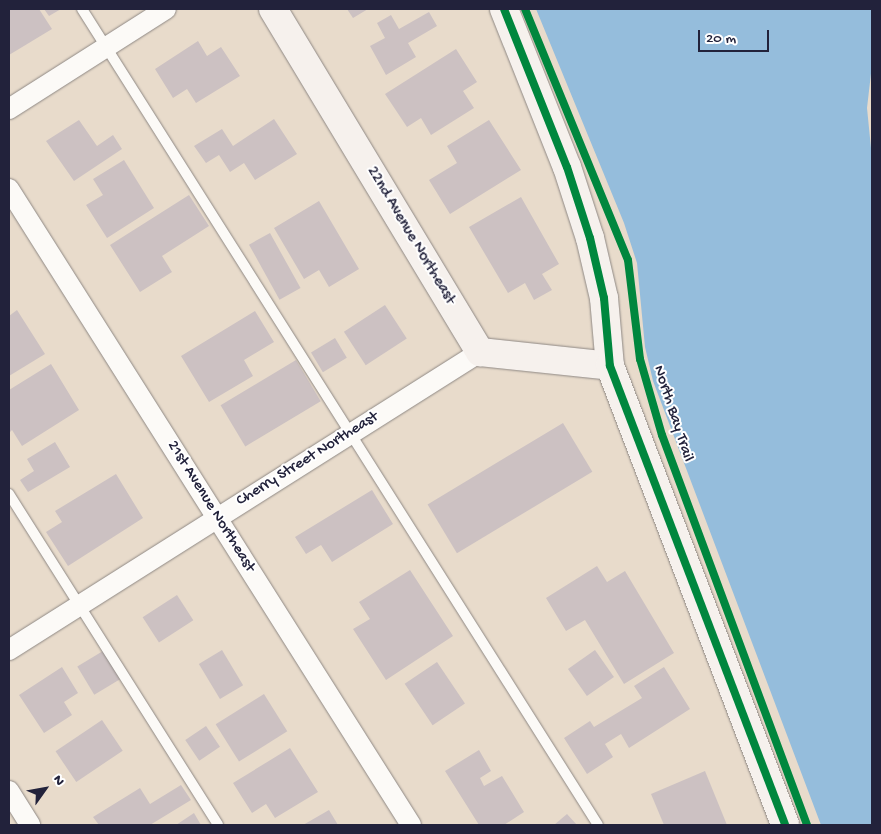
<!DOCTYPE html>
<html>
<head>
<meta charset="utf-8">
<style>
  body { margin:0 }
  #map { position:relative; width:881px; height:834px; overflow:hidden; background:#e8dbcb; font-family:"Gochi Hand",sans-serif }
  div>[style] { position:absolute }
  .water>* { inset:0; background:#95bddc }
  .building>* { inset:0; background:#ccc1c2; transform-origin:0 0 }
  .roads { filter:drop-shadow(0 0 1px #8e8884) drop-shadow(0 0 1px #8e8884) }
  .lane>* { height:10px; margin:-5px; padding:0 5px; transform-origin:5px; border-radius:5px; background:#fcfaf7 }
  .street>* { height:20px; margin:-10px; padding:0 10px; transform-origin:10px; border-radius:10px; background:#fcfaf7 }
  .secondary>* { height:28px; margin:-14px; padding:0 14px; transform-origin:14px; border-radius:14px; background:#f6f1ed }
  .cycleway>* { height:8px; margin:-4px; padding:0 4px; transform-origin:4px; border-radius:4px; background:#00873e }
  span { translate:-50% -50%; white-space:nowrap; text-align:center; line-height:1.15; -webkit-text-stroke:4px #fff; paint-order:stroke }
  .street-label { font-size:16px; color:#22223b }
  .frame { position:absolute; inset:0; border:10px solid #22223b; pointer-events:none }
  .north { position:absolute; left:20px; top:764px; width:50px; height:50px; -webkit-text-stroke:4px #fff; paint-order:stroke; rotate:58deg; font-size:14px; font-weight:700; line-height:20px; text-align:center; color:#22223b }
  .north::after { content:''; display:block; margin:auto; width:18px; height:22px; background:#22223b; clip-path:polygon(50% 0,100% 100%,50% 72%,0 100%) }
  .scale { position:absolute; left:698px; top:30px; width:71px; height:22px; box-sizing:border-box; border:2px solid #22223b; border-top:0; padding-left:6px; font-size:15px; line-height:18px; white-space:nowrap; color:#22223b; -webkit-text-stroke:4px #fff; paint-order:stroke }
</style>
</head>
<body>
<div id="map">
  <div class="water">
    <div style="clip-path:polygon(536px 9px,872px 9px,872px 65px,867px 108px,872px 158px,872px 825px,821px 825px,653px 381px,645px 347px,637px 263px,624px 223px)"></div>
  </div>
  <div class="building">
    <div style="clip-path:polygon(9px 9px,39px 9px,52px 29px,9px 55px)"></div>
    <div style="clip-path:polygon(44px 9px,61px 9px,49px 16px)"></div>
    <div style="clip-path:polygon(347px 9px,368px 9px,353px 18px)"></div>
    <div style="clip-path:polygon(429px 12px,437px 26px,408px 43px,416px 57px,386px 75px,370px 46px,385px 38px,377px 23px,391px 15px,399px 29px)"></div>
    <div style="clip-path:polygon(198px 41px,207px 56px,221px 47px,240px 76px,196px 103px,187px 89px,173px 98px,155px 69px)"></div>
    <div style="clip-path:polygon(456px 49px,477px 82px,463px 91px,474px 108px,431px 135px,421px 118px,407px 127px,385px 94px)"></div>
    <div style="clip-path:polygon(274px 119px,297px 154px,255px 180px,244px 163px,230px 172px,219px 155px,206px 163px,194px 146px,222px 129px,233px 146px)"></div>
    <div style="clip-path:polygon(79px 120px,97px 146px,113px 135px,122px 149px,74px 181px,46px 141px)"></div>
    <div style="clip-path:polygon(489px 120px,521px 170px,450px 214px,429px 180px,457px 163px,447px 146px)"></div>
    <div style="clip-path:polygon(124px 160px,154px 208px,107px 238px,86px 205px,103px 195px,93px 179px)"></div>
    <div style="clip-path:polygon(189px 195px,209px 226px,162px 256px,172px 272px,140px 292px,110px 245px)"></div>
    <div style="clip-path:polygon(521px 197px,559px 264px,542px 274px,552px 290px,534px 300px,525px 283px,508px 293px,469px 227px)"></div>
    <div style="clip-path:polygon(319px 201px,359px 269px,329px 287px,319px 270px,304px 279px,274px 228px)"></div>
    <div style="left:270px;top:233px;width:63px;height:24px;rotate:61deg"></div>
    <div style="left:385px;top:305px;width:40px;height:49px;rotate:57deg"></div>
    <div style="clip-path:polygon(17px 310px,45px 354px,9px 376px,9px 316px)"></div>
    <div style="clip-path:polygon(255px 311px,274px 342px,244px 360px,253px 376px,209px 402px,181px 356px)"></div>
    <div style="left:335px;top:338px;width:23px;height:28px;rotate:59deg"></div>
    <div style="left:296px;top:360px;width:48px;height:88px;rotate:59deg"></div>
    <div style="clip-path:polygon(51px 364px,79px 410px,22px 446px,12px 430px,9px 433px,9px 390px)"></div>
    <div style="left:563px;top:423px;width:57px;height:158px;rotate:59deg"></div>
    <div style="clip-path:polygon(55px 442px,70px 467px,28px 492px,20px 480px,34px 471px,27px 459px)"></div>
    <div style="clip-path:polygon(116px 474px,143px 518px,68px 566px,46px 532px,62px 522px,55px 511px)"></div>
    <div style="clip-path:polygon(372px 490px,393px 524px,332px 562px,321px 545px,306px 554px,295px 537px)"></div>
    <div style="clip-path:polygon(597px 566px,607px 582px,625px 571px,674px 653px,624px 684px,585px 620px,566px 631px,546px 598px)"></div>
    <div style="clip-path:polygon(410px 570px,453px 636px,386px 680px,353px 629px,370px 619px,359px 602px)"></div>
    <div style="left:177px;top:595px;width:30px;height:41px;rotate:57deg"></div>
    <div style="left:222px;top:650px;width:41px;height:27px;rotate:59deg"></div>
    <div style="left:595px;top:650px;width:33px;height:33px;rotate:55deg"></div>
    <div style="left:103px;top:651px;width:33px;height:30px;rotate:59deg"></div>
    <div style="left:437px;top:662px;width:50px;height:39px;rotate:56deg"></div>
    <div style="clip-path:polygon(62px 667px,78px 693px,64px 702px,72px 715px,44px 733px,19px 695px)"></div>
    <div style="clip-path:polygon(664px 667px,690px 709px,629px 748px,621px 734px,605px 744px,613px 757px,587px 774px,564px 738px,590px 721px,594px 727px,642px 698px,634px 686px)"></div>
    <div style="left:264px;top:694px;width:44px;height:57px;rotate:58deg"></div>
    <div style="left:102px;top:720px;width:37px;height:56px;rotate:56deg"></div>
    <div style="left:206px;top:726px;width:25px;height:25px;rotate:56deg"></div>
    <div style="clip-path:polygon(290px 748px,318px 792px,275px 818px,266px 804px,252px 813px,233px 783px)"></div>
    <div style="clip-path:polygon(479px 750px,491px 771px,480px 778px,484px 786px,502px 776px,524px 812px,504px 825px,479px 825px,445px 771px)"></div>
    <div style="clip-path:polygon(705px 771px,727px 825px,664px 825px,651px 794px)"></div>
    <div style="clip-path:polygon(181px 785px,191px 800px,150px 825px,99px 825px,93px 817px,140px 788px,150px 804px)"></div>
    <div style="clip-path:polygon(329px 810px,338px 825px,303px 825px)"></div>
    <div style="clip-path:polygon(194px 813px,201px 825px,176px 825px)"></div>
    <div style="clip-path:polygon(567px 814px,577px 825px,554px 825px)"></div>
  </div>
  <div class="roads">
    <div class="lane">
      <div style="left:82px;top:9px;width:965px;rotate:57.69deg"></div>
      <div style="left:9px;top:494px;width:391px;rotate:57.7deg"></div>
    </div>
    <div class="street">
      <div style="left:9px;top:109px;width:186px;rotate:-32.5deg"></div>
      <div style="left:9px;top:189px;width:752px;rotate:57.7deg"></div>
      <div style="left:9px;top:650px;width:557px;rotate:-32.32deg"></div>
      <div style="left:9px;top:791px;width:40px;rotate:58deg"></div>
    </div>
    <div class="secondary">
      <div style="left:273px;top:9px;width:401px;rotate:58.9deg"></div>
      <div style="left:480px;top:352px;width:131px;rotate:6.1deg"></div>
      <div style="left:504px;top:9px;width:170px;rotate:68.3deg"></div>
      <div style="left:567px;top:167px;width:75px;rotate:72.1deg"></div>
      <div style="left:590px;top:238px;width:62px;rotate:76.9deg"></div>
      <div style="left:604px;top:298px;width:68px;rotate:85deg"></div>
      <div style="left:610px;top:366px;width:491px;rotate:69.1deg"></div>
    </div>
  </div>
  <div class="cycleway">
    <div style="left:504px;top:9px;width:170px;rotate:68.3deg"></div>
    <div style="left:567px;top:167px;width:75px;rotate:72.1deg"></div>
    <div style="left:590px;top:238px;width:62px;rotate:76.9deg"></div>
    <div style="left:604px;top:298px;width:68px;rotate:85deg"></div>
    <div style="left:610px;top:366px;width:491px;rotate:69.1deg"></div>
    <div style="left:525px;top:9px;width:271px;rotate:67.7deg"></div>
    <div style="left:628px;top:260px;width:100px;rotate:83.1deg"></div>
    <div style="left:640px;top:359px;width:79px;rotate:73.9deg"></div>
    <div style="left:662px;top:435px;width:416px;rotate:69.6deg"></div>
  </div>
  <div class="street-label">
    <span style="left:410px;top:236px;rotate:59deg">22nd Avenue Northeast</span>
    <span style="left:672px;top:414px;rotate:72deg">North Bay Trail</span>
    <span style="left:308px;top:460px;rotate:-32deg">Cherry Street Northeast</span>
    <span style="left:210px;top:507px;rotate:58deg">21st Avenue Northeast</span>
  </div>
  <div class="frame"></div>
  <div class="north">N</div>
  <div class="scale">20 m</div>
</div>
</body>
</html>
